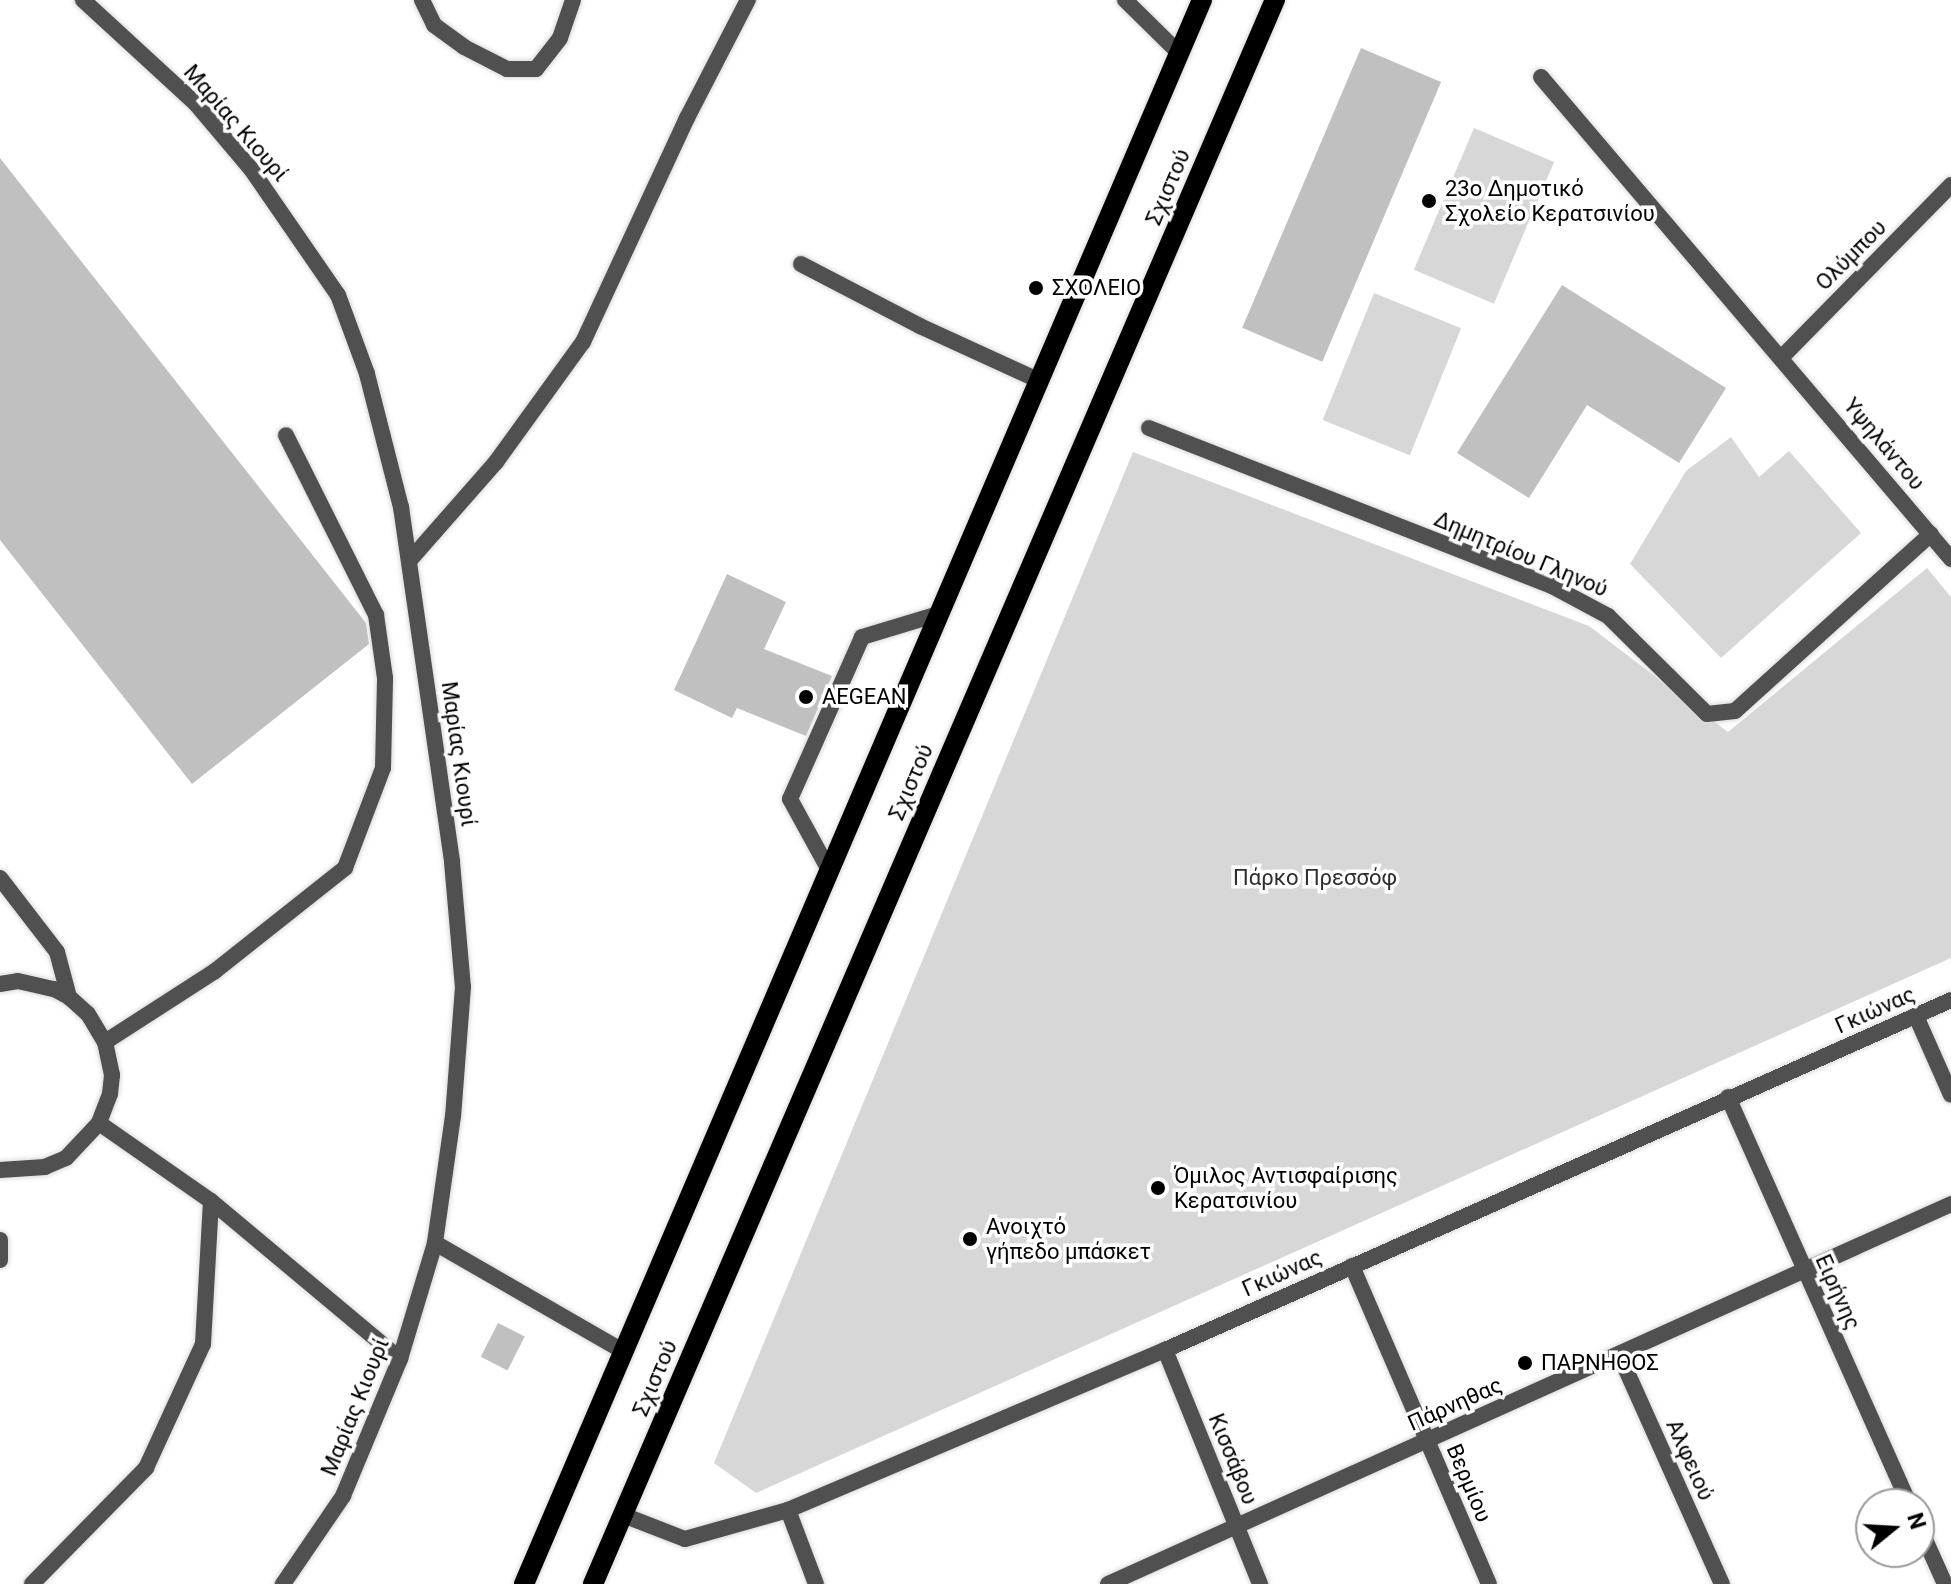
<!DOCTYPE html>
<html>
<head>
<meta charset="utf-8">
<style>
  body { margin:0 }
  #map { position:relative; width:1951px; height:1584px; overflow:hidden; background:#fff; font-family:Roboto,sans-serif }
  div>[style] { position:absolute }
  .green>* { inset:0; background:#d7d7d7; transform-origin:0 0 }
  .building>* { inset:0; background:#c0c0c0; transform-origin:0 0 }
  .roads { filter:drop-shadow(0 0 2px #dbdbdb) drop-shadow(0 0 2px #dbdbdb) }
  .lane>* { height:16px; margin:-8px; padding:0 8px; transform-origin:8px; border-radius:8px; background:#505050 }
  .street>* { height:16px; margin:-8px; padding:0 8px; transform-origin:8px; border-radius:8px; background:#505050 }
  .primary>* { height:20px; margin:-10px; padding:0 10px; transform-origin:10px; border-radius:10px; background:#000 }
  .dots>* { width:22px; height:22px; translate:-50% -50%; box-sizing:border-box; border:4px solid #fff; border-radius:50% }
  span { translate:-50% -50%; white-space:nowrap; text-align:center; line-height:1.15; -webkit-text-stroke:7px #fff; paint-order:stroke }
  .street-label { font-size:22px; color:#000 }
  .poi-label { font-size:22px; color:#000 }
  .left { translate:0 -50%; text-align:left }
  .park-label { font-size:22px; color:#2e2e2e }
  .north { position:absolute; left:1855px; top:1488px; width:80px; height:80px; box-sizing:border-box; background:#fff; border:2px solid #999; border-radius:50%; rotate:72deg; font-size:22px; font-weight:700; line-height:32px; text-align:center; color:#000 }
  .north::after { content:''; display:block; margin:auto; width:28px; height:36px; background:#000; clip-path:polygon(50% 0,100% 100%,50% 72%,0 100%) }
</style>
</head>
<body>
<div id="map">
  <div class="green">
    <div style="left:1474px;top:128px;width:87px;height:154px;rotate:23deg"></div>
    <div style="left:1374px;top:293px;width:94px;height:137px;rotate:22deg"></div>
    <div style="clip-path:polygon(1731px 437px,1759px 477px,1789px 451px,1861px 533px,1721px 658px,1630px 564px,1686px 471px)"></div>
    <div style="clip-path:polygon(1133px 452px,1589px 626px,1728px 732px,1927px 568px,1951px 597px,1951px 958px,756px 1493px,714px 1463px)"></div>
  </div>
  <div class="building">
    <div style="left:1361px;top:48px;width:87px;height:304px;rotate:23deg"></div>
    <div style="clip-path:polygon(0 158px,366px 623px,369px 644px,192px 784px,0 540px)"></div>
    <div style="clip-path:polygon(1562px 285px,1726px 388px,1679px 463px,1587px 405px,1529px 498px,1457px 453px)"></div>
    <div style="clip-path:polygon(727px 574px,786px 602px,764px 649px,832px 676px,806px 736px,737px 708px,732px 718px,674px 690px)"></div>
    <div style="left:498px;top:1323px;width:30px;height:38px;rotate:27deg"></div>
  </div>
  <div class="roads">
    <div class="lane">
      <div style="left:422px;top:0;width:28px;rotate:64deg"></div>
      <div style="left:434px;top:25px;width:37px;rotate:36deg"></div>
      <div style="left:464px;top:47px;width:48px;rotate:27.1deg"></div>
      <div style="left:507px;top:69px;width:29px"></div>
      <div style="left:536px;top:69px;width:39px;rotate:-52deg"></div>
      <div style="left:560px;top:38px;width:40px;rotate:-71.1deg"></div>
      <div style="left:1125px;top:0;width:76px;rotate:44.5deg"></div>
      <div style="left:801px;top:264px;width:134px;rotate:27.5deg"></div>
      <div style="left:920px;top:326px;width:130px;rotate:24.6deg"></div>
      <div style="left:410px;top:560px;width:130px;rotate:-48.7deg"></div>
      <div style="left:496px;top:462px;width:148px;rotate:-54.1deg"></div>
      <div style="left:583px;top:342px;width:247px;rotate:-65.1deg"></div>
      <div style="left:687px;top:118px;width:133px;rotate:-62.7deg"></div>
      <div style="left:829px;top:870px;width:81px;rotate:-118.8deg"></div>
      <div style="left:790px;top:799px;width:177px;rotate:-66deg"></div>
      <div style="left:862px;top:637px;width:79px;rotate:-16.8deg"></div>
      <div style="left:0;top:878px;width:93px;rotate:52.4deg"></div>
      <div style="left:57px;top:952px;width:47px;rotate:75.1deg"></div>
      <div style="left:0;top:984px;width:18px;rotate:-9deg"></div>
      <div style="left:18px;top:981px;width:37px;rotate:13deg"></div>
      <div style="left:54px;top:989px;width:17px;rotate:28deg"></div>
      <div style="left:69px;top:997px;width:25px;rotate:42deg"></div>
      <div style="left:88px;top:1014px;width:33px;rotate:59deg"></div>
      <div style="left:105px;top:1042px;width:34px;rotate:78deg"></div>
      <div style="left:112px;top:1075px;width:19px;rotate:96deg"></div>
      <div style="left:110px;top:1094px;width:31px;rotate:111deg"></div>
      <div style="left:99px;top:1123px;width:48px;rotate:133.3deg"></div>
      <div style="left:66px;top:1158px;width:23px;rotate:157deg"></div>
      <div style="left:45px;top:1167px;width:45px;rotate:176.2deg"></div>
      <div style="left:105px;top:1042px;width:131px;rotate:-32.8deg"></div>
      <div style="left:215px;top:971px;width:166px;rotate:-38.4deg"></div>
      <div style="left:345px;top:868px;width:107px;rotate:-69.2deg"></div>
      <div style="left:383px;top:768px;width:90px;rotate:-88.7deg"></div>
      <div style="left:385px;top:678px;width:64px;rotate:-98.1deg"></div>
      <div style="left:376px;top:615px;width:201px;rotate:-116.6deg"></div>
      <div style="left:99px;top:1123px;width:136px;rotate:34.9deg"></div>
      <div style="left:211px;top:1201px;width:246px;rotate:39.9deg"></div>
      <div style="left:0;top:1240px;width:20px;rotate:90deg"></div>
      <div style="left:32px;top:1584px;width:163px;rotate:-45.5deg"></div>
      <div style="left:146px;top:1468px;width:136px;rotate:-65.3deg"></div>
      <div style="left:203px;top:1344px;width:143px;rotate:-86.8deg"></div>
    </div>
    <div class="street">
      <div style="left:83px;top:0;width:154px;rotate:42.6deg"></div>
      <div style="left:196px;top:104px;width:85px;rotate:49.8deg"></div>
      <div style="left:251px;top:169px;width:153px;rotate:55.4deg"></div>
      <div style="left:338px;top:295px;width:84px;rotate:69.8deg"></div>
      <div style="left:367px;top:374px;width:137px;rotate:75.7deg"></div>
      <div style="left:401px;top:507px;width:359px;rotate:81.8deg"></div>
      <div style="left:452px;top:862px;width:125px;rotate:85deg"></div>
      <div style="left:463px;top:987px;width:129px;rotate:94.4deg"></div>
      <div style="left:453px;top:1116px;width:128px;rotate:98.1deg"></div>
      <div style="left:435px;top:1243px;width:121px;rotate:106.8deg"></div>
      <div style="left:400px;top:1359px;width:148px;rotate:112.6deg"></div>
      <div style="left:343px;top:1496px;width:107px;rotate:124.3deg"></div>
      <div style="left:1541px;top:77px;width:633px;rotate:49.61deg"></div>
      <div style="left:1782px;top:357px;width:241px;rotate:-45.5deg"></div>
      <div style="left:1149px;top:428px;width:431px;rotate:21.4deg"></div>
      <div style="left:1550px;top:585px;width:66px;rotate:28.1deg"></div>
      <div style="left:1608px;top:616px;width:139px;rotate:44.7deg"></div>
      <div style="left:1707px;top:714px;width:28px;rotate:-6deg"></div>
      <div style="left:1735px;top:711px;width:264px;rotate:-42.1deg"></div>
      <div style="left:1916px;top:1016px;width:86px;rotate:66.1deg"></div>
      <div style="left:1728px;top:1097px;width:445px;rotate:66deg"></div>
      <div style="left:435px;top:1243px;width:217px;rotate:29.9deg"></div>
      <div style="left:1352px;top:1266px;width:346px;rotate:66.7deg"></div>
      <div style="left:1165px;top:1350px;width:253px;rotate:67.9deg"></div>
      <div style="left:1619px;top:1354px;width:252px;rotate:65.9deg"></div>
      <div style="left:788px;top:1510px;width:79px;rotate:69.3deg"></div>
      <div style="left:623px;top:1515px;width:66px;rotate:21.2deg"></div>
      <div style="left:685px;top:1539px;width:107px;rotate:-15.7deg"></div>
      <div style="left:788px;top:1510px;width:410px;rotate:-23deg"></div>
      <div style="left:1165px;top:1350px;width:860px;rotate:-24deg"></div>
      <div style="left:1919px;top:1526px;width:64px;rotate:65.9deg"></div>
      <div style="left:1108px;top:1584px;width:925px;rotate:-24.26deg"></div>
    </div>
    <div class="primary">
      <div style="left:524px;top:1584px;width:1723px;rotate:-66.83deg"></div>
      <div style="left:593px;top:1584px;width:1725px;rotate:-66.71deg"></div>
    </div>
  </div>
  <div class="dots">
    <div style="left:1429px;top:201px;background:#000"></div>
    <div style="left:1036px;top:288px;background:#000"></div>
    <div style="left:806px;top:697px;background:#000"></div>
    <div style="left:1158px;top:1188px;background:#000"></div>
    <div style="left:970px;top:1239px;background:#000"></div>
    <div style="left:1525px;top:1363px;background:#000"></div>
  </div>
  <div class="street-label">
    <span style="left:236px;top:123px;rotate:49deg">Μαρίας Κιουρί</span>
    <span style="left:1168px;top:187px;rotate:-67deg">Σχιστού</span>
    <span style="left:1851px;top:255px;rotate:-45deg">Ολύμπου</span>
    <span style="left:1884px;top:444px;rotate:50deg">Υψηλάντου</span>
    <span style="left:1521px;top:554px;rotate:23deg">Δημητρίου Γληνού</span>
    <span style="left:459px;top:754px;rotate:82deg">Μαρίας Κιουρί</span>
    <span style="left:911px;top:782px;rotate:-67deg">Σχιστού</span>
    <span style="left:1875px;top:1010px;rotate:-24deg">Γκιώνας</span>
    <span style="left:1282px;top:1273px;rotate:-24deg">Γκιώνας</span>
    <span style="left:1838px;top:1292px;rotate:66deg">Ειρήνης</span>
    <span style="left:655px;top:1378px;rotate:-67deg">Σχιστού</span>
    <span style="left:1455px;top:1404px;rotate:-24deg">Πάρνηθας</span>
    <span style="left:355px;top:1407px;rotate:-68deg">Μαρίας Κιουρί</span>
    <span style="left:1233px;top:1459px;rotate:68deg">Κισσάβου</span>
    <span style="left:1690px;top:1460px;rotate:66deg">Αλφειού</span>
    <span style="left:1469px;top:1483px;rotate:67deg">Βερμίου</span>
  </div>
  <div class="poi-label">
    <span class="left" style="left:1445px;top:201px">23o Δημοτικό<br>Σχολείο Κερατσινίου</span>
    <span class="left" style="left:1052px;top:288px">ΣΧΟΛΕΙΟ</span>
    <span class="left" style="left:822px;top:697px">AEGEAN</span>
    <span class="left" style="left:1174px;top:1188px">Όμιλος Αντισφαίρισης<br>Κερατσινίου</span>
    <span class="left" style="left:986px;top:1239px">Ανοιχτό<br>γήπεδο μπάσκετ</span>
    <span class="left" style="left:1541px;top:1363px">ΠΑΡΝΗΘΟΣ</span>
  </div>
  <div class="park-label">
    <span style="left:1315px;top:878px">Πάρκο Πρεσσόφ</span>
  </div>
  <div class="north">N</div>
</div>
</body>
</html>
